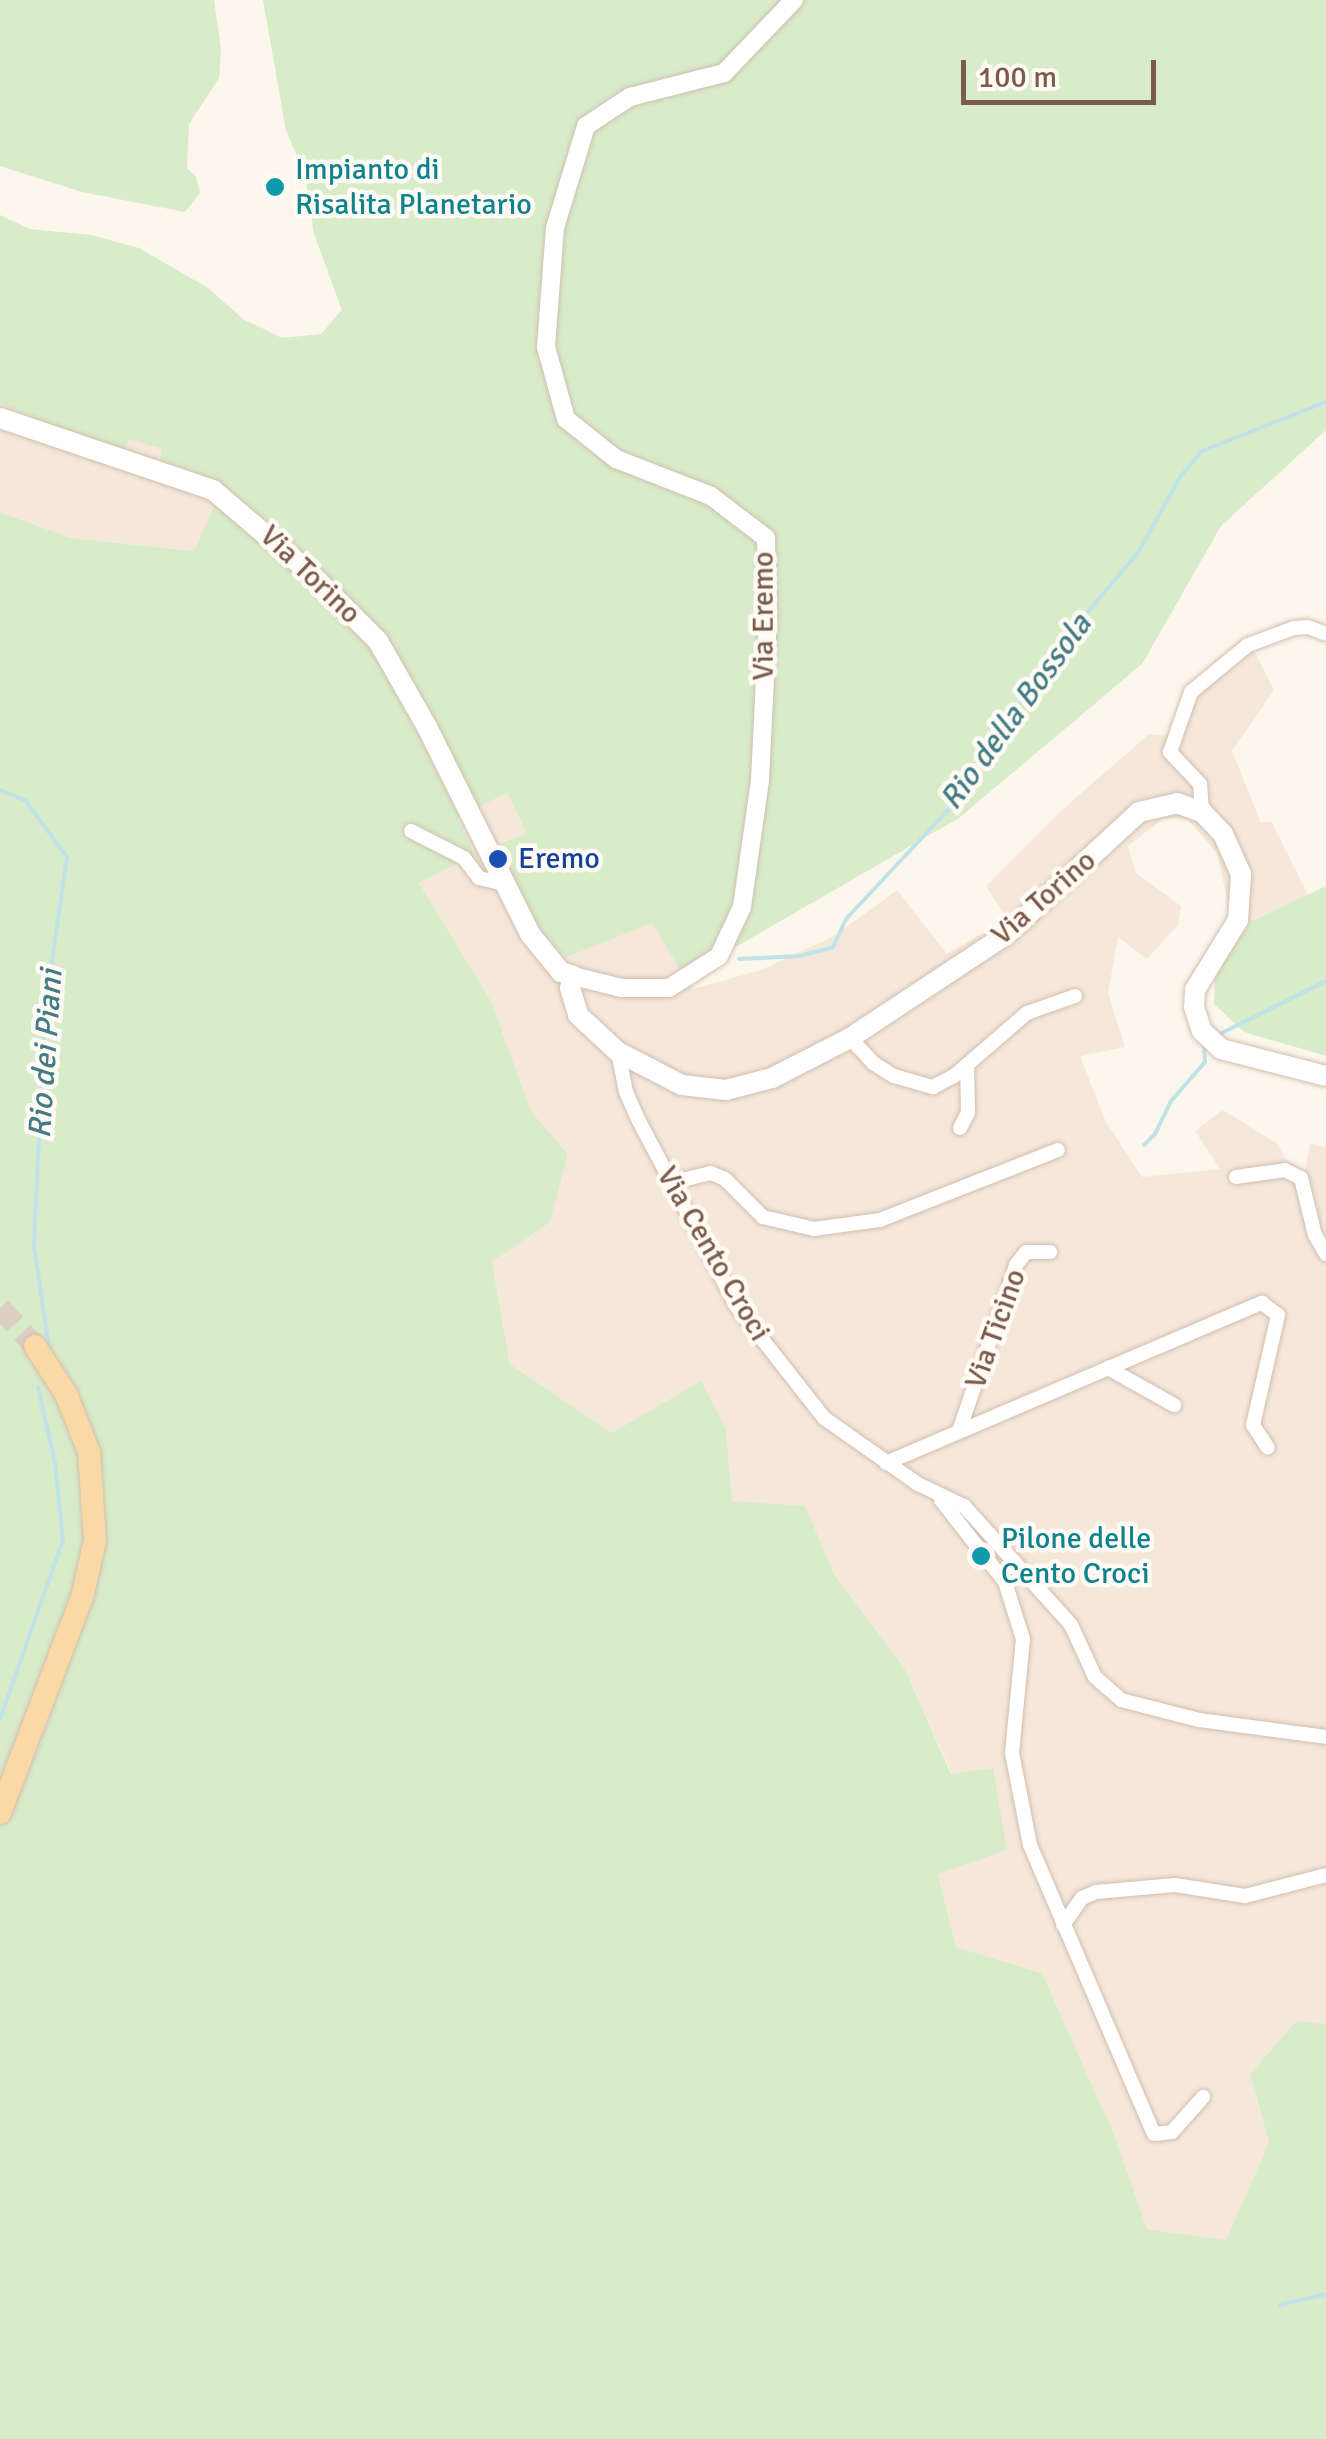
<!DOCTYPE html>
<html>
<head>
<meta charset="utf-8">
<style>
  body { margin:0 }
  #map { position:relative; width:1326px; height:2439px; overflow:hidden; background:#fdf6ec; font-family:Signika,sans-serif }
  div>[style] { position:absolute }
  .residential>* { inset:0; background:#f5e8da }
  .green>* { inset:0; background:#d8ecc9 }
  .stream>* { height:4px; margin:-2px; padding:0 2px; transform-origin:2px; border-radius:2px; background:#bfe3e8 }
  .primary-tunnel>* { height:22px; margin-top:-11px; transform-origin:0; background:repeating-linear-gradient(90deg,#dcd0c4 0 22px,transparent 0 33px) }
  .roads { filter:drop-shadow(0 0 2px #d1beb0) drop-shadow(0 0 2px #d1beb0) }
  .minor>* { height:14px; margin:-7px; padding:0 7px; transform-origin:7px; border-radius:7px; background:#fff }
  .tertiary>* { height:18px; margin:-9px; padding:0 9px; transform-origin:9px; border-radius:9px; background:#fff }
  .secondary>* { height:20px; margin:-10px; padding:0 10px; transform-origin:10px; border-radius:10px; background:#fff }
  .primary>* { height:22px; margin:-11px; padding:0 11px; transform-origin:11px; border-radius:11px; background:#fbd9a5 }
  .dots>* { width:28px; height:28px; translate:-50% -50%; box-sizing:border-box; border:5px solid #fffaf3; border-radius:50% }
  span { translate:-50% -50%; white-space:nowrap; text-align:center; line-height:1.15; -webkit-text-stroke:9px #fffaf3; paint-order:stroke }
  .culture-label { font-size:30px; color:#0d838f }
  .left { translate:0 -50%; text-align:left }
  .street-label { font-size:30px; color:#7a5c4d }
  .transit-label { font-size:30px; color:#164399 }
  .water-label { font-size:32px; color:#437c86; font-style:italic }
  .scale { position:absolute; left:961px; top:60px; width:195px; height:45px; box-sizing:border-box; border:5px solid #7a5c4d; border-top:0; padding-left:12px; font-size:30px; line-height:35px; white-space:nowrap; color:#7a5c4d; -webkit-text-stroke:8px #fffaf3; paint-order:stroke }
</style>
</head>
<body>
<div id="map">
  <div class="residential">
    <div style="clip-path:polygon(0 403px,35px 420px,125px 449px,129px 438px,163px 449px,160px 459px,225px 485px,195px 551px,71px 538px,0 512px)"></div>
    <div style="clip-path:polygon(1238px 647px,1255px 652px,1274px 690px,1232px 751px,1261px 823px,1271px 821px,1308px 895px,1250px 922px,1231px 917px,1217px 853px,1187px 819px,1164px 818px,1128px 846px,1136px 873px,1181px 906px,1178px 925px,1147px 959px,1118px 937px,1108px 993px,1125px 1047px,1080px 1056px,1106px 1122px,1142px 1177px,1220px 1169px,1195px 1131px,1223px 1110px,1278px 1144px,1286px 1160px,1305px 1171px,1310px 1143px,1326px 1148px,1326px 2024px,1296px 2021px,1250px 2074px,1269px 2142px,1226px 2240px,1147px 2229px,1114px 2134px,1042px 1973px,956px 1947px,938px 1873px,993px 1769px,952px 1774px,904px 1667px,835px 1576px,805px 1507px,732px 1501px,726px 1429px,612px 1433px,510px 1364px,492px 1262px,549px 1222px,568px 1154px,531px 1111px,491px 1001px,419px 883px,475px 855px,457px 816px,507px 793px,527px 834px,497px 845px,652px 923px,693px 989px,761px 970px,834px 936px,897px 890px,947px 954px,1007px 919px,986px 886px,1063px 809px,1149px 734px,1167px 736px,1186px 688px)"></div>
  </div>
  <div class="green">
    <div style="clip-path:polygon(0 0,214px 0,221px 49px,219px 78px,189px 124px,187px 168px,196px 177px,200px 193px,185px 212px,82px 192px,0 166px)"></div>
    <div style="clip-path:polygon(263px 0,1326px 0,1326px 430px,1221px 526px,1142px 664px,959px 818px,739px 945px,681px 971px,652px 923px,567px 957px,534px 926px,496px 845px,527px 834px,507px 793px,457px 817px,475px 855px,419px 883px,491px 1001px,531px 1111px,568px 1154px,550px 1222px,492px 1262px,510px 1364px,612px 1433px,701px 1381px,726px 1429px,732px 1501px,805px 1506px,835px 1576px,904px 1667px,951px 1774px,993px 1768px,1007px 1850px,938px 1874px,956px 1947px,1042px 1973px,1114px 2134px,1147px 2229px,1226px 2240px,1269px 2142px,1250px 2074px,1296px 2021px,1326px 2024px,1326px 2439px,0 2439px,0 512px,71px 538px,194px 551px,224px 485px,160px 459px,162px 449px,129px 439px,125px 449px,35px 420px,0 403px,0 215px,30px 229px,91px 235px,139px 248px,208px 288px,243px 319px,282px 338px,321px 334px,342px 310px,314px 234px,305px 173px,286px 131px)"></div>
    <div style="clip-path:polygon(1326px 886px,1326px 1056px,1244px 1032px,1214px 1004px,1215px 972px,1250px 922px)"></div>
  </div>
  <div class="stream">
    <div style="left:0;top:790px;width:27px;rotate:22deg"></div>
    <div style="left:25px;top:800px;width:71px;rotate:53.6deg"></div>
    <div style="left:67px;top:857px;width:154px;rotate:98.2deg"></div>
    <div style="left:45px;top:1009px;width:237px;rotate:92.7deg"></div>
    <div style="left:34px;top:1246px;width:103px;rotate:81.6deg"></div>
    <div style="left:739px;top:959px;width:61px;rotate:-2.8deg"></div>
    <div style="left:800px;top:956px;width:34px;rotate:-15deg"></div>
    <div style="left:833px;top:947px;width:31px;rotate:-65deg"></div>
    <div style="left:846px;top:919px;width:151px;rotate:-46.9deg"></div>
    <div style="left:949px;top:809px;width:184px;rotate:-56.3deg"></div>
    <div style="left:1051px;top:656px;width:137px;rotate:-50deg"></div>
    <div style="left:1139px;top:551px;width:85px;rotate:-61deg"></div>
    <div style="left:1180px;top:477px;width:34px;rotate:-50deg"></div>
    <div style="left:1202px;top:451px;width:133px;rotate:-21.6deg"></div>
    <div style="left:1220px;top:1034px;width:119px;rotate:-26.6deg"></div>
    <div style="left:1144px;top:1145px;width:16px;rotate:-45deg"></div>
    <div style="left:1155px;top:1134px;width:37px;rotate:-64deg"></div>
    <div style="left:1171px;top:1101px;width:52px;rotate:-48.9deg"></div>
    <div style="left:1205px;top:1062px;width:14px;rotate:-94deg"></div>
    <div style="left:0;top:1719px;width:190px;rotate:-70.6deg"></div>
    <div style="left:63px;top:1540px;width:77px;rotate:-95.9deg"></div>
    <div style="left:55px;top:1463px;width:78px;rotate:-102.6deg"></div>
    <div style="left:1280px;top:2305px;width:47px;rotate:-13.4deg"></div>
  </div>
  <div class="primary-tunnel">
    <div style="left:0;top:1308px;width:52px;rotate:47.4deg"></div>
  </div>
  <div class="roads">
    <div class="minor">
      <div style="left:1202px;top:812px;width:28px;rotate:-94deg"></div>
      <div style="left:1200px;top:784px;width:44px;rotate:-133.2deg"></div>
      <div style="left:1170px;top:752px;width:64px;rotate:-70.7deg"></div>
      <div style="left:1191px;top:692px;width:74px;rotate:-39.5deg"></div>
      <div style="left:1248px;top:645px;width:49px;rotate:-20.3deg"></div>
      <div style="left:1294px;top:628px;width:14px;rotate:-4deg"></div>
      <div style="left:1308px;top:627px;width:19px;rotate:21deg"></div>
      <div style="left:411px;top:831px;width:59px;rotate:27deg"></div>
      <div style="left:464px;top:858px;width:25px;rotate:53deg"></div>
      <div style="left:479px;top:878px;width:26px;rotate:13deg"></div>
      <div style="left:850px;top:1038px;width:34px;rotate:47deg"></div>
      <div style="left:873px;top:1063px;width:25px;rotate:32deg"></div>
      <div style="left:894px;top:1076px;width:41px;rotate:15.8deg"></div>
      <div style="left:933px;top:1087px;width:24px;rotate:-28deg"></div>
      <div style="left:954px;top:1076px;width:96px;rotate:-40.8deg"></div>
      <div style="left:1027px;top:1013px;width:51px;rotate:-19.5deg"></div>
      <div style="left:618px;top:1052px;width:41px;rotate:78.7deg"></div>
      <div style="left:626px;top:1092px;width:32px;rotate:66deg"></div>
      <div style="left:639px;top:1121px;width:210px;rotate:62.2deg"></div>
      <div style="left:737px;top:1307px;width:141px;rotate:51.9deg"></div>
      <div style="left:824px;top:1418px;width:115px;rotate:35.1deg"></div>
      <div style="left:918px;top:1484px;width:51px;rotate:25.6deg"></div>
      <div style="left:964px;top:1506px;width:160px;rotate:48deg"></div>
      <div style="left:1071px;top:1625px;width:57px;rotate:65.2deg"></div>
      <div style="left:1095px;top:1677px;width:35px;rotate:41deg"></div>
      <div style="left:1121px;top:1700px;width:81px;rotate:14.4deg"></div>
      <div style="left:1199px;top:1720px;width:128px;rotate:7.6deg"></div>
      <div style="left:960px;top:1128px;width:18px;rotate:-63deg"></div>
      <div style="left:968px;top:1112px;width:47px;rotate:-91.2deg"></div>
      <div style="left:1236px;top:1177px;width:49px;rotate:-8.1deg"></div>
      <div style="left:1285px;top:1170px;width:18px;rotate:27deg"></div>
      <div style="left:1301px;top:1178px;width:59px;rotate:76.2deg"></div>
      <div style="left:1315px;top:1235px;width:22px;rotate:60deg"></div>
      <div style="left:670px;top:1183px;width:42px;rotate:-13.7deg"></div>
      <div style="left:711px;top:1173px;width:15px;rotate:23deg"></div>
      <div style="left:725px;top:1179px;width:54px;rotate:45deg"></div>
      <div style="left:763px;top:1217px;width:52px;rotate:13.2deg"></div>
      <div style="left:814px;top:1229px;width:67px;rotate:-7.8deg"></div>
      <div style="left:880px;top:1220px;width:191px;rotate:-21.5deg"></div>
      <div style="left:1108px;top:1368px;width:76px;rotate:29.3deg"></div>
      <div style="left:959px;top:1431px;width:176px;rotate:-71deg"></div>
      <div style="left:1016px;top:1265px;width:16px;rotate:-52deg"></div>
      <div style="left:1026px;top:1252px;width:24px"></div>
      <div style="left:886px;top:1463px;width:409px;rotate:-23.1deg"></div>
      <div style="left:1262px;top:1303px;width:20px;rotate:37deg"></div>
      <div style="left:1278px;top:1315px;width:113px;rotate:102.8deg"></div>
      <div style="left:1253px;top:1425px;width:27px;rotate:57deg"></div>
      <div style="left:941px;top:1500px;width:104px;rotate:52deg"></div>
      <div style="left:1005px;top:1582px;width:60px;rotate:72.5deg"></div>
      <div style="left:1023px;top:1639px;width:115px;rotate:95.5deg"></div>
      <div style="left:1012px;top:1753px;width:94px;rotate:78.9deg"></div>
      <div style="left:1030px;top:1845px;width:314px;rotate:66.8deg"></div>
      <div style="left:1154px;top:2134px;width:18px;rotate:-6deg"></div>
      <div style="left:1172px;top:2132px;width:47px;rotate:-48.5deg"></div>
      <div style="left:1063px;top:1925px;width:33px;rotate:-55deg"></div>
      <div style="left:1082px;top:1898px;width:15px;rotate:-23deg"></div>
      <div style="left:1096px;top:1892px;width:79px;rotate:-5.1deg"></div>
      <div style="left:1175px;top:1885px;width:71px;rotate:8.9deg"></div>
      <div style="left:1245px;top:1896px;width:84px;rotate:-14.5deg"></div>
    </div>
    <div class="tertiary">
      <div style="left:573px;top:976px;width:50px;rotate:13.8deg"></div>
      <div style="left:622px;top:988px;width:47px"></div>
      <div style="left:669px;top:988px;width:59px;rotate:-32.6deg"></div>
      <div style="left:719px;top:956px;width:54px;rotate:-64.9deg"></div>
      <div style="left:742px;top:907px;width:128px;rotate:-81.9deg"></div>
      <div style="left:760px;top:780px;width:165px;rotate:-87.2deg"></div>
      <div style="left:768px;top:615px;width:77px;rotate:-91.5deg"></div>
      <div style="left:766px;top:538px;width:69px;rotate:-142.6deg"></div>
      <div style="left:711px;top:496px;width:102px;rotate:-158.7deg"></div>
      <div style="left:616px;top:459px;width:64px;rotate:-141.3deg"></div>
      <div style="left:566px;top:419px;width:75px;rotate:-105.5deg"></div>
      <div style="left:546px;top:347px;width:119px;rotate:-85.7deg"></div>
      <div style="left:555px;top:228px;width:107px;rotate:-73.1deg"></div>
      <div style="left:586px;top:126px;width:53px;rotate:-33.4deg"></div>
      <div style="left:630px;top:97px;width:97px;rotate:-14.3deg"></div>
      <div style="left:724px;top:73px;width:101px;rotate:-46.2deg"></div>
    </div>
    <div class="secondary">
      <div style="left:0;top:418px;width:225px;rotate:18.7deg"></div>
      <div style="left:213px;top:490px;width:125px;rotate:40.5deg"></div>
      <div style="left:308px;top:571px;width:99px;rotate:45deg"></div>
      <div style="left:378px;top:641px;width:99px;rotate:60.3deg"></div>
      <div style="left:427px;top:727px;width:231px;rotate:63.5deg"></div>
      <div style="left:530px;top:934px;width:49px;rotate:50.8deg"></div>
      <div style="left:561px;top:972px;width:13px;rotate:18deg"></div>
      <div style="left:573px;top:976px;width:12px;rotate:104deg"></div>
      <div style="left:570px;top:988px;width:28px;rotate:73deg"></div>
      <div style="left:578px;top:1015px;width:54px;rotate:42.8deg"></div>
      <div style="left:618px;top:1052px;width:72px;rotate:27.3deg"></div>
      <div style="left:682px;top:1085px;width:44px;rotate:6.5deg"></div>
      <div style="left:726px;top:1090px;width:48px;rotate:-14.6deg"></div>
      <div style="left:772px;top:1078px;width:88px;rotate:-27.1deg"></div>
      <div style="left:850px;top:1038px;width:188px;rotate:-33.5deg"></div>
      <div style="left:1007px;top:934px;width:180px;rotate:-42.7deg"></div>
      <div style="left:1139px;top:812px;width:39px;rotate:-13deg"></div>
      <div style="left:1177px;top:803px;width:27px;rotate:20deg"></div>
      <div style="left:1202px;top:812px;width:30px;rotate:46deg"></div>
      <div style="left:1223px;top:834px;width:44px;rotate:65.8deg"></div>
      <div style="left:1241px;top:874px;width:46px;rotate:93.7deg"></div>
      <div style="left:1238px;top:920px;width:82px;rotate:121.6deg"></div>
      <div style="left:1195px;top:990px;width:17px;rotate:93deg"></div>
      <div style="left:1194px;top:1007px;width:25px;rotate:72deg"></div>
      <div style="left:1202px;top:1031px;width:26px;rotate:43deg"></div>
      <div style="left:1221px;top:1049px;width:108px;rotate:14.4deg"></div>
    </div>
    <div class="primary">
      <div style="left:0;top:1813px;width:234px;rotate:-69.2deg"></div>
      <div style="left:83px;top:1594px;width:55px;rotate:-77.5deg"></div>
      <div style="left:95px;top:1540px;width:88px;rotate:-93.9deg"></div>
      <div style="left:89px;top:1452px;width:62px;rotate:-111.6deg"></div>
      <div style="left:66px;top:1394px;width:57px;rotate:-122.9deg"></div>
    </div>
  </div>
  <div class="dots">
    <div style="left:275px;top:187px;background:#0f9aa8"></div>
    <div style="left:498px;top:859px;background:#1a4fb4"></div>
    <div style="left:981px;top:1556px;background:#0f9aa8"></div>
  </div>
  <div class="culture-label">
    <span class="left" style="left:295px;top:187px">Impianto di<br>Risalita Planetario</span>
    <span class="left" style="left:1001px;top:1556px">Pilone delle<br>Cento Croci</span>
  </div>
  <div class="street-label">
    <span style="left:310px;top:575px;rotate:44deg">Via Torino</span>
    <span style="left:764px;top:616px;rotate:-90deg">Via Eremo</span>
    <span style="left:1044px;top:898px;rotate:-41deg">Via Torino</span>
    <span style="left:713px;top:1254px;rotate:60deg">Via Cento Croci</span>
    <span style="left:996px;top:1329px;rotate:-70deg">Via Ticino</span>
  </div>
  <div class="transit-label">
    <span class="left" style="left:518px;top:859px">Eremo</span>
  </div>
  <div class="water-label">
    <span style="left:1016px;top:712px;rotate:-54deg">Rio della Bossola</span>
    <span style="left:46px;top:1054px;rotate:-86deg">Rio dei Piani</span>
  </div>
  <div class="scale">100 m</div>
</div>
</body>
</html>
